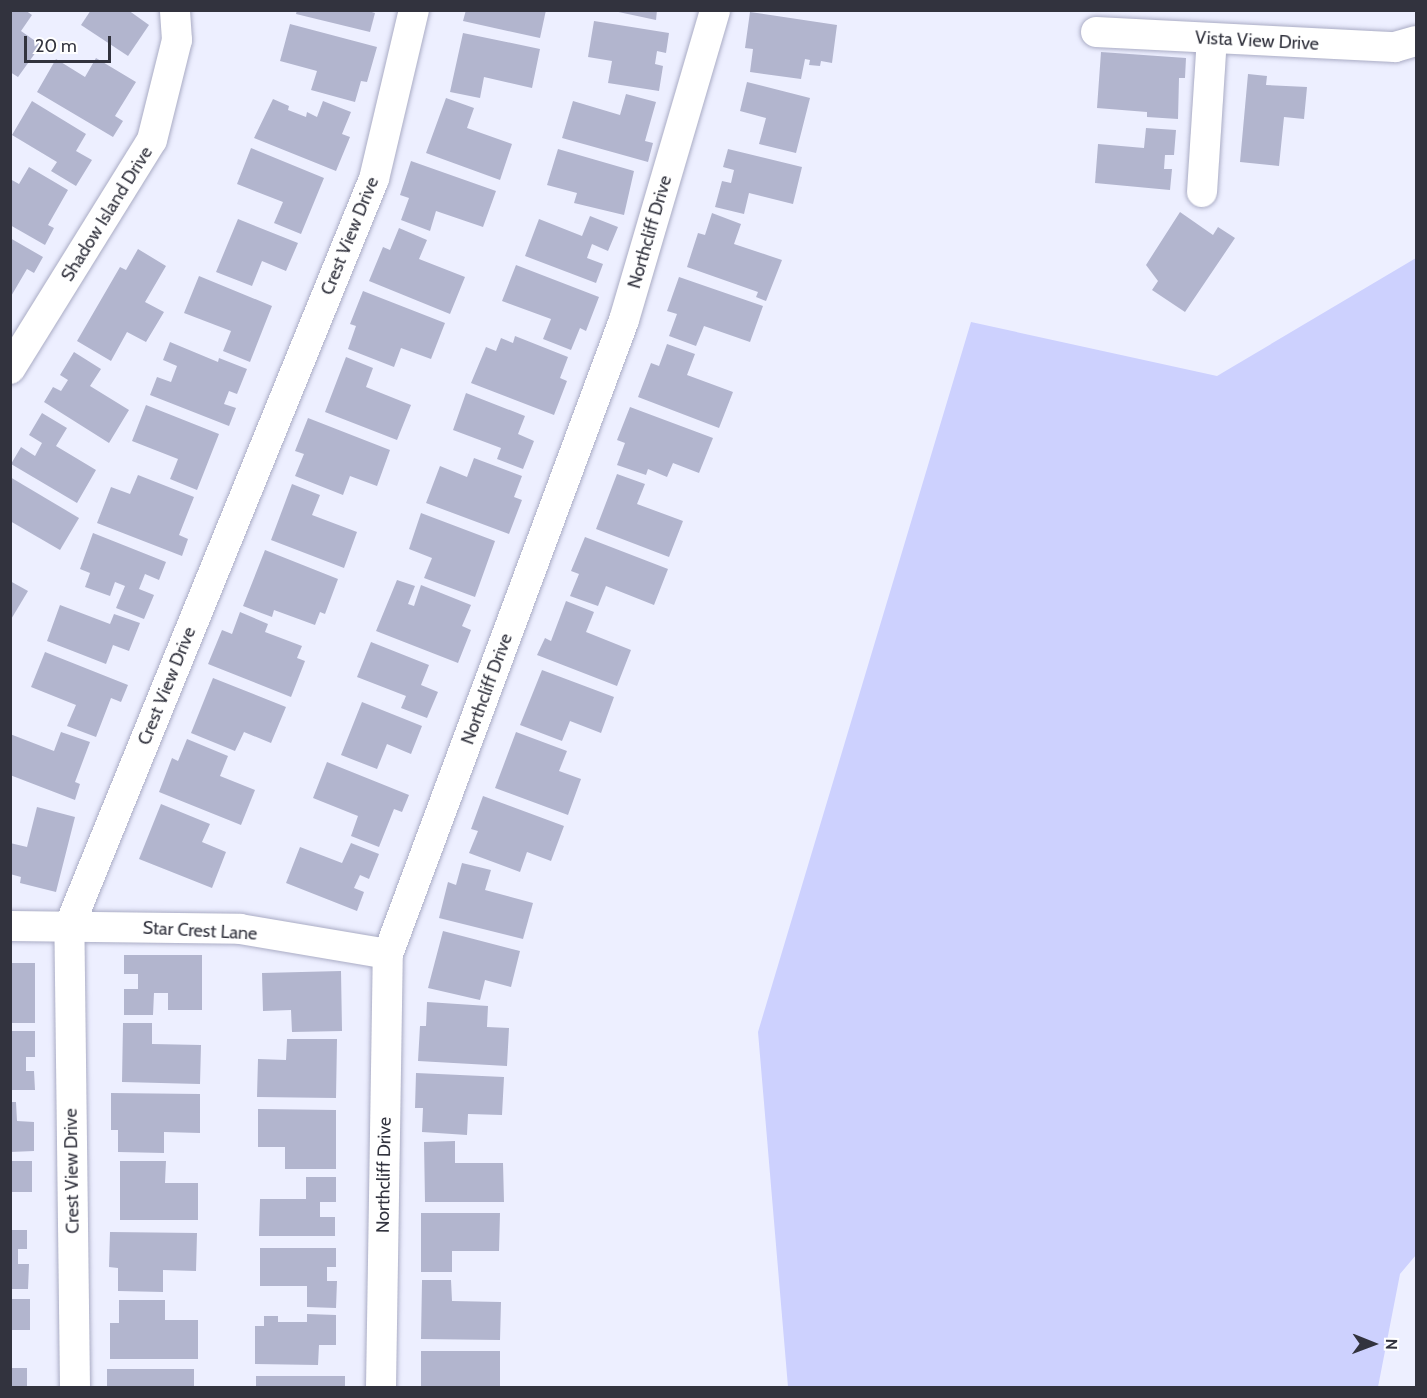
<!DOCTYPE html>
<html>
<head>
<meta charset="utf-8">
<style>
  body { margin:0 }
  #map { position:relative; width:1427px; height:1398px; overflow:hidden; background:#edefff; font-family:Cabin,sans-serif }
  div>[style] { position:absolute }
  .green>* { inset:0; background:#cdd1fe }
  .building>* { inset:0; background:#b2b5ce; transform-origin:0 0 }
  .roads { filter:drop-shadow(0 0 2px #aaacc5) drop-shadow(0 0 2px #aaacc5) }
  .minor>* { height:30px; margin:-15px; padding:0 15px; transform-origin:15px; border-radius:15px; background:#fff }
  span { translate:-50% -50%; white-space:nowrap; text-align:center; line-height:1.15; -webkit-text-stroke:4.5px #fff; paint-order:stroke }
  .street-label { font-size:18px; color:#32333e }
  .frame { position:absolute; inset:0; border:12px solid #32333e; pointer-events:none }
  .north { position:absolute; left:1343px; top:1314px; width:60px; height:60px; -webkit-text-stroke:4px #fff; paint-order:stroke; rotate:91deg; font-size:16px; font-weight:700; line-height:24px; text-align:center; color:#32333e }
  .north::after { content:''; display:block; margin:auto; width:21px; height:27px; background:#32333e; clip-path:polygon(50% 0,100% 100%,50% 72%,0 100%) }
  .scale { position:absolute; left:24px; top:36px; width:87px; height:27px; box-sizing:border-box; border:3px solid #32333e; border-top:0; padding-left:8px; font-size:18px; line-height:21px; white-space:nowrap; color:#32333e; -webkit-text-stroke:4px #fff; paint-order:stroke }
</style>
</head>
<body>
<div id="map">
  <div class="green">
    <div style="clip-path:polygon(1416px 258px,1416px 1255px,1400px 1274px,1378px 1387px,788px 1387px,758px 1032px,971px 322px,1217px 376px)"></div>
  </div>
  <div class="building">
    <div style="clip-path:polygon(10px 10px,25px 10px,32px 15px,21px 31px,41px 45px,18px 77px,10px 72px)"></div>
    <div style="clip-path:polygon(91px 10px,128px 10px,149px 25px,128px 56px,81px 25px)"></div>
    <div style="clip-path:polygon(297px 10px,365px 10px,375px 13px,370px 32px,296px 14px)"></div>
    <div style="clip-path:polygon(466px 10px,546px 10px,540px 38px,463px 21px)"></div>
    <div style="clip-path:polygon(609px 10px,657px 10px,656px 20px)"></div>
    <div style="clip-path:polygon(750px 12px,837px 25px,832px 63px,821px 61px,820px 66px,809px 65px,810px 60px,805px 59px,801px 79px,750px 72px,753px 49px,745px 48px)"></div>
    <div style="clip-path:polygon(594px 21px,669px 33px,666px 53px,657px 51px,655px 64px,663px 66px,659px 91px,608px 83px,612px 61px,588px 57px)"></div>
    <div style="clip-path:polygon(290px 24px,377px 47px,367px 82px,361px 81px,355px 102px,311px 90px,317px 71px,280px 61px)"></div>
    <div style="clip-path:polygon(463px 33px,540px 49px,532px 88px,484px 77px,480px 98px,450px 92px)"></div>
    <div style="clip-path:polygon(1101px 52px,1186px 58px,1185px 78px,1179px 78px,1178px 119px,1147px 117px,1147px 112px,1097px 108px)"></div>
    <div style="clip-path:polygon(96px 58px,136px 82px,115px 116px,123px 121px,113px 137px,37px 92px,56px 59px,85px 77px)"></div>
    <div style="clip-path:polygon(1248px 74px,1267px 76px,1266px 85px,1307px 87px,1304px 119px,1284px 117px,1279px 166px,1240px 162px)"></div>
    <div style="clip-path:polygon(747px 82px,810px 98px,796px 153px,759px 144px,766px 118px,740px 111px)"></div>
    <div style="clip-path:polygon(626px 94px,656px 102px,645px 141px,653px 143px,648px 162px,562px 138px,573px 101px,620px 115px)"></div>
    <div style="clip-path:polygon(446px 98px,474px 108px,467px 128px,512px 144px,500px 180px,426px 153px)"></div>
    <div style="clip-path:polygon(273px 99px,289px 106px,288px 110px,306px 117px,307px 112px,317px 117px,323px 101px,351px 112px,342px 134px,350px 137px,336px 171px,254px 138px)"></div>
    <div style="clip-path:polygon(32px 101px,86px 134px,76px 151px,92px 160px,76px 186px,51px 171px,57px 162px,12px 135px)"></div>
    <div style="clip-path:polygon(1146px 128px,1176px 130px,1174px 155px,1165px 155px,1164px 169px,1172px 169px,1170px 190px,1095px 183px,1098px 144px,1144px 148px)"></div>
    <div style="clip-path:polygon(251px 148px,324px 178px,301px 234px,274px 223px,283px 202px,237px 184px)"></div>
    <div style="clip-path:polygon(558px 149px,634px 171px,624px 215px,574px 203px,577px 193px,547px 185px)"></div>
    <div style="clip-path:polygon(728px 149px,802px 167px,793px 204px,749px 193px,744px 214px,715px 207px,722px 181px,731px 183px,734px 170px,723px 167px)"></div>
    <div style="clip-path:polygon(411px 161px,496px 191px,483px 227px,436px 211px,430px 231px,401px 220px,409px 198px,400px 195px)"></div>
    <div style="clip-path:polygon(29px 167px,68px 190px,48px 225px,54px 228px,45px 245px,10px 225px,10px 179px,19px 184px)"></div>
    <div style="clip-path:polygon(1180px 212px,1213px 235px,1218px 227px,1235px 238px,1185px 312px,1152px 290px,1158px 281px,1146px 265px)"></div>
    <div style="clip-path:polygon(712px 213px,741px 224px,734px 244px,782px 260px,766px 301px,756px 297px,758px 292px,687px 267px,698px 233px,705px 235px)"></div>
    <div style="clip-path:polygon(590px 216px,618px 227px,608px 251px,592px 244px,587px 258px,603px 264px,596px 283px,525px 256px,539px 219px,582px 236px)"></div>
    <div style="clip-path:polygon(238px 219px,298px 243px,286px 271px,262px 261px,252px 286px,216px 272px)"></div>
    <div style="clip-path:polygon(399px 228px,427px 240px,419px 259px,465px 277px,450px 314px,369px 281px,383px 247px,390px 250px)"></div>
    <div style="clip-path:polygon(10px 238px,43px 257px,34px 273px,27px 269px,10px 298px)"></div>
    <div style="clip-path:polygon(138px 249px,166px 266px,145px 302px,164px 312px,146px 342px,127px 332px,111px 361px,77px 341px,120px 267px,126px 270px)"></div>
    <div style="clip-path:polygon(516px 265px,599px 297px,586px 331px,580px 328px,571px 350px,543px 339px,551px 319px,502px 301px)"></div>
    <div style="clip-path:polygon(199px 276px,272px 306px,250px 362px,223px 351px,231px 331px,184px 313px)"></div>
    <div style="clip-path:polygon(679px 277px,763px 306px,750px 342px,704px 326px,696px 346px,669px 336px,677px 314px,667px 311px)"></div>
    <div style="clip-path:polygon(363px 291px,445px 323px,431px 359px,401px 348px,394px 367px,348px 349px,356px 326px,350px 324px)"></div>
    <div style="clip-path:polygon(515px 336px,568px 357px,560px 378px,567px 381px,554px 415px,471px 383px,486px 347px,496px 351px,501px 338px,513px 343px)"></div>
    <div style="clip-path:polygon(170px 342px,218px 362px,219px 358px,247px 369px,237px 394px,229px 391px,224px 404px,236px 408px,229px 426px,150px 395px,157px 377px,171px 382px,177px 366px,163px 360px)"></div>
    <div style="clip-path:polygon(667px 344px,695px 354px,687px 375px,733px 392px,719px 428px,638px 397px,651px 363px,659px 366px)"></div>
    <div style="clip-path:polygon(74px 352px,101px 369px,90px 386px,129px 410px,109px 443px,44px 402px,53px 387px,61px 391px,68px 380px,60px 375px)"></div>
    <div style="clip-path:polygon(346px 357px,373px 368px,366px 387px,411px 405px,397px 440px,325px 412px)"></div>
    <div style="clip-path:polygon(466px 393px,525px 416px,518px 434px,534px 441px,523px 469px,497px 459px,501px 448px,453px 430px)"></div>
    <div style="clip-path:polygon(146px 405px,219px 434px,197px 490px,170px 479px,178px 459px,132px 441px)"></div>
    <div style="clip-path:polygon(630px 407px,713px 438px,699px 473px,673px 463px,667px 477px,648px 469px,646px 475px,617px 465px,625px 443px,617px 440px)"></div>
    <div style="clip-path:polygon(42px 413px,67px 428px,56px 446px,96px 470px,77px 503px,11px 464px,21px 447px,35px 456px,42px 443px,29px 435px)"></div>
    <div style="clip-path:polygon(308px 418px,390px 450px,377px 486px,350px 476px,343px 495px,295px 476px,304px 454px,295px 451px)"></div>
    <div style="clip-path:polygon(474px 458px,522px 476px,514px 497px,522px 500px,509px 534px,426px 503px,440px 466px,467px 477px)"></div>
    <div style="clip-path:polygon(617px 474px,645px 484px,637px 504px,683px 521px,669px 557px,596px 529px)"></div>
    <div style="clip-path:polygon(138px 475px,194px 497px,179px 535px,188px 539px,182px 556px,97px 523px,111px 487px,130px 494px)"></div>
    <div style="clip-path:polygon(10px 477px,79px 518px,60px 550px,10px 521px)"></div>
    <div style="clip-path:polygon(292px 484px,320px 495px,312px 515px,357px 532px,344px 568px,271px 540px)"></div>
    <div style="clip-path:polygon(421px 513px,495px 541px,475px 597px,424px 578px,432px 558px,409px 549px)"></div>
    <div style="clip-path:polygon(93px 533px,166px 562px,159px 580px,145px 574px,139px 589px,154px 595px,144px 619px,116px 608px,125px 586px,115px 582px,110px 596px,85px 587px,90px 573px,80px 569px)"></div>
    <div style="clip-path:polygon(585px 537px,668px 569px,654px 605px,606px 586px,598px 606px,570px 596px,579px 574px,571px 571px)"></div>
    <div style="clip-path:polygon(265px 550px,338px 579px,325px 614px,320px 612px,315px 625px,274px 610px,272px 617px,243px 606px)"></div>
    <div style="clip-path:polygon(397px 580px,415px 586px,408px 604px,414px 606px,421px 585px,471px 605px,462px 626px,471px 630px,458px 663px,376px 631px)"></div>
    <div style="clip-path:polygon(10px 581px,28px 591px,10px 621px)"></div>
    <div style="clip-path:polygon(566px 601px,594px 612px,586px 632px,631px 650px,617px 686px,537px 655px,545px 638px,551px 641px)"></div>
    <div style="clip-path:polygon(60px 605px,110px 624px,114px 614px,140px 623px,129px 651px,113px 645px,106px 664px,47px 641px)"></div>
    <div style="clip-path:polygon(240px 612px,268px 624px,265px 632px,302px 646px,297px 658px,305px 661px,291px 697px,208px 664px,222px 630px,232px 634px)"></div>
    <div style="clip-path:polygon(371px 642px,429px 665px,421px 685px,438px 692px,427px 718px,401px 708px,406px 696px,357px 677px)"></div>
    <div style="clip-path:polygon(45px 652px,128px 685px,121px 702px,111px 698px,96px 737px,67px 726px,76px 705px,31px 687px)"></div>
    <div style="clip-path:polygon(542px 670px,614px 697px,601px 733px,570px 721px,562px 741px,520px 725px)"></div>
    <div style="clip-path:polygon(213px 678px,286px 707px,271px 743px,244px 732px,235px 751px,191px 733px)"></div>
    <div style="clip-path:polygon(362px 702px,422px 726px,411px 754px,387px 744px,377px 769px,341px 755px)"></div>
    <div style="clip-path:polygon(61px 732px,90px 742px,75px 782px,80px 784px,75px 800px,10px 775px,10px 734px,54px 751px)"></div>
    <div style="clip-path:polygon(516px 732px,567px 751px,559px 771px,581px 779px,568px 815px,495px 788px)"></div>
    <div style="clip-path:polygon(187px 739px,228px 756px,220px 776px,255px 790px,241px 825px,159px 792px,172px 758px,178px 761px)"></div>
    <div style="clip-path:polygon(327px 762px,409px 795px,402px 812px,394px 809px,379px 847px,351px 836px,358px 816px,313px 798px)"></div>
    <div style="clip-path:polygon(483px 796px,564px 826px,551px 861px,527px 852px,520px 872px,469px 853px,478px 831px,471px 829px)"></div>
    <div style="clip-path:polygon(161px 804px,210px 824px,202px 842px,226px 852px,212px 888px,139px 859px)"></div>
    <div style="clip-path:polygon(37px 807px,75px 817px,56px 892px,20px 883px,21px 877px,10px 874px,10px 843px,27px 847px)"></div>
    <div style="clip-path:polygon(351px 843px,379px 854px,369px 879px,360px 875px,354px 888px,364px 892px,357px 911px,286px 883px,300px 847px,342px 863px)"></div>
    <div style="clip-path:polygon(462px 863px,491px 870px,485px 890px,533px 903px,523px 939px,439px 918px,448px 882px,456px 885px)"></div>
    <div style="clip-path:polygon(443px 931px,520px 951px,511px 987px,485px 980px,480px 1000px,428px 988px)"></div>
    <div style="clip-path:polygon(124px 955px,202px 955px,202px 1010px,168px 1010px,168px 993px,154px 993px,153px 1015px,124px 1015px,124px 989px,138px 989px,138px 974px,124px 974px)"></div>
    <div style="left:35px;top:963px;width:60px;height:25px;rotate:90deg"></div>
    <div style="clip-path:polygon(341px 971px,342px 1031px,292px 1032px,291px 1010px,263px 1011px,262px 973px)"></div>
    <div style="clip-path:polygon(427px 1002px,488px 1006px,487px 1027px,509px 1028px,507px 1066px,418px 1061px,420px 1026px,426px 1026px)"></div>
    <div style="clip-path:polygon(123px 1023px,152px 1023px,152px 1044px,201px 1045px,200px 1084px,122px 1082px)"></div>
    <div style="clip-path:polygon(10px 1031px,35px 1031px,35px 1057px,26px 1057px,26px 1071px,34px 1071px,35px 1090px,10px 1090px)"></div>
    <div style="clip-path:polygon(287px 1039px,337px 1039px,336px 1098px,257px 1097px,258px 1059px,286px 1060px)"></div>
    <div style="clip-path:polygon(416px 1073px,504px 1077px,502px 1115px,468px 1114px,467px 1135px,422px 1132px,423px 1108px,415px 1108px)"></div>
    <div style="clip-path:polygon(111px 1093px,200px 1094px,200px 1133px,164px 1132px,164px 1153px,118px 1152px,118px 1130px,111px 1130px)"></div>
    <div style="clip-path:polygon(10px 1102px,16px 1102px,17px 1121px,34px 1122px,34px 1151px,10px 1152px)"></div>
    <div style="clip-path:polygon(258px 1109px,336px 1110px,336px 1169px,285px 1169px,285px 1147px,258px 1147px)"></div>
    <div style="clip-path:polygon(455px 1141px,455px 1163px,503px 1163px,504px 1202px,425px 1202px,424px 1142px)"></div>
    <div style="left:10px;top:1161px;width:22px;height:31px"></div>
    <div style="clip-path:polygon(120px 1161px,166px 1161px,165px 1183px,198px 1183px,198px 1220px,120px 1220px)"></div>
    <div style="clip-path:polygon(306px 1177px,336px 1177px,336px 1202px,320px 1202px,320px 1217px,335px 1217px,335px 1236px,259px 1236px,260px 1199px,306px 1199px)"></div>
    <div style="clip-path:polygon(421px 1213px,500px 1213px,499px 1251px,452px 1251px,452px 1272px,421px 1272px)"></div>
    <div style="clip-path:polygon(10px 1230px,27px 1230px,27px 1249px,18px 1249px,18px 1264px,29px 1264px,28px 1289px,10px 1289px)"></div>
    <div style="clip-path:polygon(110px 1232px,197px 1233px,196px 1271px,163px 1270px,163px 1292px,118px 1291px,118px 1268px,109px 1267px)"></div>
    <div style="clip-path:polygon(260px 1248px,336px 1248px,336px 1267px,327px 1267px,327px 1281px,337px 1281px,336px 1308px,307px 1307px,307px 1286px,260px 1286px)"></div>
    <div style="clip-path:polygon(422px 1280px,451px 1280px,452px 1301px,501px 1302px,500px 1340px,421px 1339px)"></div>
    <div style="left:10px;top:1299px;width:20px;height:31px"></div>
    <div style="clip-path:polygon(119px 1300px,165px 1300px,165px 1320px,198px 1320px,198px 1359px,110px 1359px,110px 1323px,119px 1323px)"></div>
    <div style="clip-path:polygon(307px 1314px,336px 1315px,336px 1345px,319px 1345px,318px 1365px,255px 1364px,255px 1326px,264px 1326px,264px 1316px,278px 1316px,278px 1322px,307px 1322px)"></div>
    <div style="left:421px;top:1351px;width:79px;height:37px"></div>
    <div style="left:10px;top:1368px;width:17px;height:20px"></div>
    <div style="left:194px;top:1369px;width:19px;height:87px;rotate:90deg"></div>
    <div style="left:256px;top:1376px;width:89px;height:12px"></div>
  </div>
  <div class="roads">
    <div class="minor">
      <div style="left:1096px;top:32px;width:299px;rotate:2.9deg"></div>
      <div style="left:1395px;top:47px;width:22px;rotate:-16deg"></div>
      <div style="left:1202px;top:192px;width:153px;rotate:-86.3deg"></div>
      <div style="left:10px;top:369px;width:269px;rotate:-58.2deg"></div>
      <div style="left:152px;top:140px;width:103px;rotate:-76deg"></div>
      <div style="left:177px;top:40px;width:30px;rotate:-94deg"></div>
      <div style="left:10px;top:926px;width:230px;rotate:0.7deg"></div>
      <div style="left:240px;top:929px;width:150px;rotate:9.6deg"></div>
      <div style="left:75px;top:1388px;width:461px;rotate:-90.7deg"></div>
      <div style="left:69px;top:927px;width:808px;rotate:-67.82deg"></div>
      <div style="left:374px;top:179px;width:174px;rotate:-76.7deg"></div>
      <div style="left:381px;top:1388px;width:434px;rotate:-89.1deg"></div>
      <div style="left:388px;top:954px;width:676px;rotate:-69.58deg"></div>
      <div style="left:624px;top:320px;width:323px;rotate:-73.6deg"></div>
    </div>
  </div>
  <div class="street-label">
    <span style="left:1257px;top:41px;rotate:3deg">Vista View Drive</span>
    <span style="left:107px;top:214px;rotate:-58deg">Shadow Island Drive</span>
    <span style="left:650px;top:232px;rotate:-74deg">Northcliff Drive</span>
    <span style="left:350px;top:236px;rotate:-68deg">Crest View Drive</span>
    <span style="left:167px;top:686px;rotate:-68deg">Crest View Drive</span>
    <span style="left:487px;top:689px;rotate:-70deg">Northcliff Drive</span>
    <span style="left:200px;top:931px;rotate:3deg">Star Crest Lane</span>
    <span style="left:72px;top:1171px;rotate:-91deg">Crest View Drive</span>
    <span style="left:384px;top:1175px;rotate:-89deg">Northcliff Drive</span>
  </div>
  <div class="frame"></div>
  <div class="north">N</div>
  <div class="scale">20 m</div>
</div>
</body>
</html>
